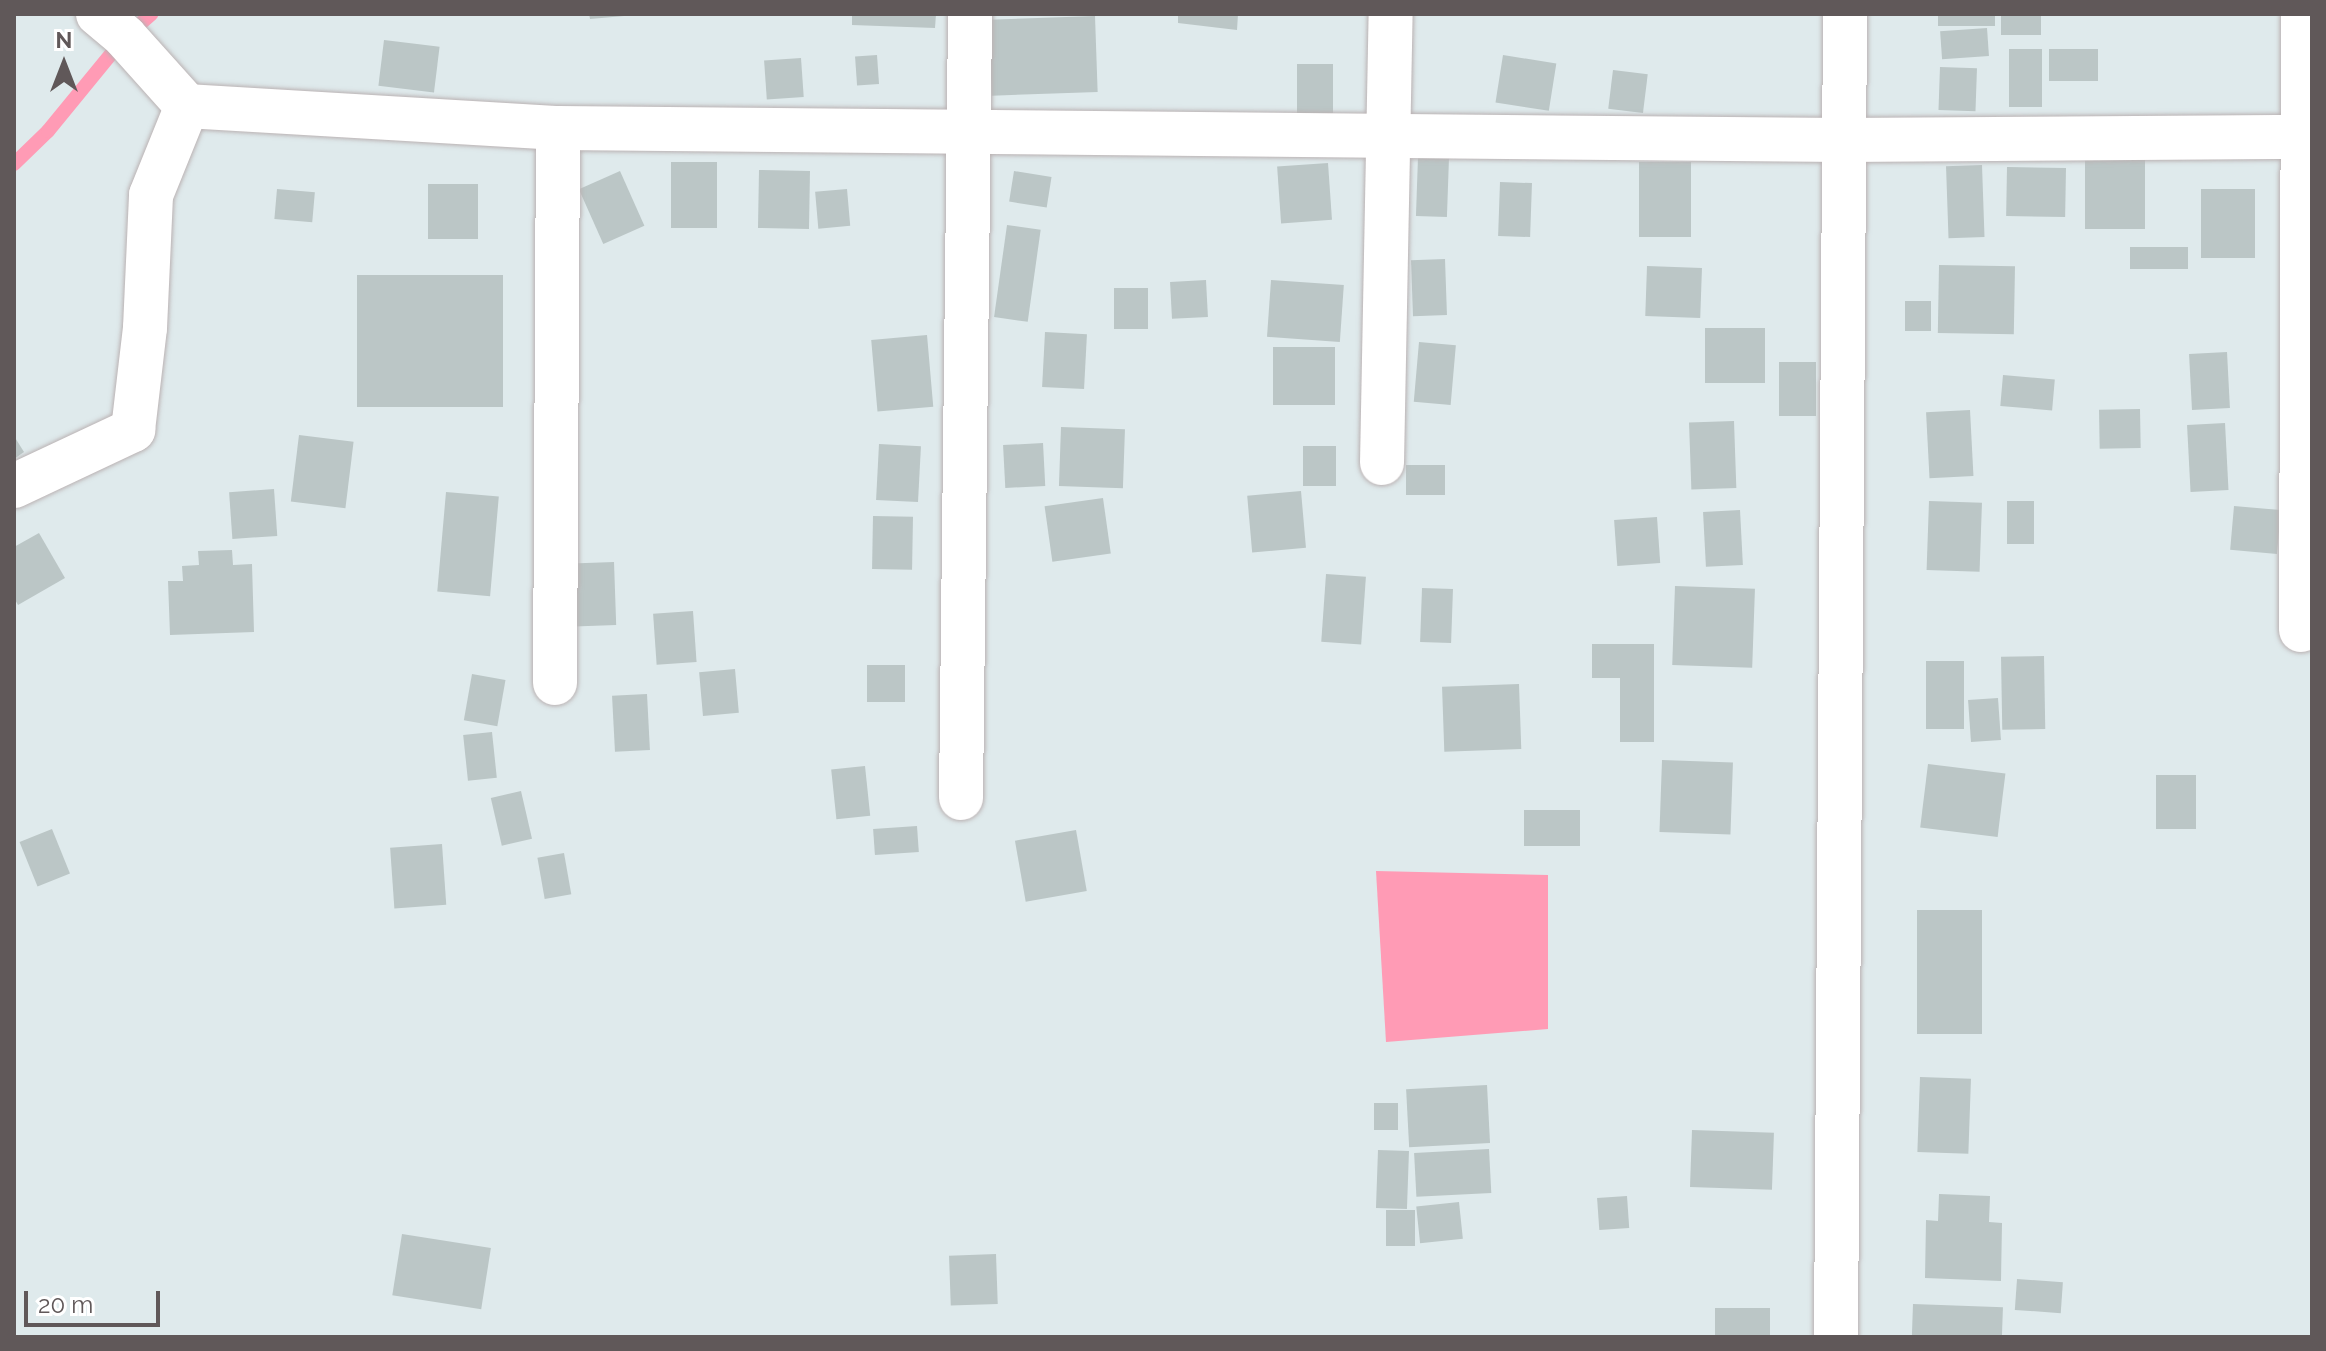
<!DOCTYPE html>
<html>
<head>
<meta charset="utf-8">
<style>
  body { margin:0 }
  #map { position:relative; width:2326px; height:1351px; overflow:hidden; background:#dfeaec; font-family:Raleway,sans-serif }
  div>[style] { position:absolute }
  .water>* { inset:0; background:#ff9bb5 }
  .stream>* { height:14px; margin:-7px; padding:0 7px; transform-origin:7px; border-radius:7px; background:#ff9bb5 }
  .building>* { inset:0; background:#bbc6c6; transform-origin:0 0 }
  .roads { filter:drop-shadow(0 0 2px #bab2b3) drop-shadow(0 0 2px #bab2b3) }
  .street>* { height:44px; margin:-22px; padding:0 22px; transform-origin:22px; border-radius:22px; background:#fff }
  span { translate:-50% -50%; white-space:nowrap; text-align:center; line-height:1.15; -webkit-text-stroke:6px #fff; paint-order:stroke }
  .frame { position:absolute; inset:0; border:16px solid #605859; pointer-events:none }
  .north { position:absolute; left:24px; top:24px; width:80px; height:80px; -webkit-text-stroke:6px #fff; paint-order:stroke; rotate:0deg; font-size:22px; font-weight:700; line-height:32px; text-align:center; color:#605859 }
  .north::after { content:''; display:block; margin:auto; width:28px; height:36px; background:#605859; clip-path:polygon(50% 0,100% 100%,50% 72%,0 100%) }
  .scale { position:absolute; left:24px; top:1291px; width:136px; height:36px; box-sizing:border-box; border:4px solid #605859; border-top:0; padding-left:10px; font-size:24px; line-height:28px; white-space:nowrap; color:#605859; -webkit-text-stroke:6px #fff; paint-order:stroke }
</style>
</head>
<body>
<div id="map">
  <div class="water">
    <div style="clip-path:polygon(1376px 871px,1548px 875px,1548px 1029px,1386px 1042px)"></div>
  </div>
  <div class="stream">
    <div style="left:14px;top:164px;width:47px;rotate:-44.1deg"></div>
    <div style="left:48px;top:131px;width:122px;rotate:-50.7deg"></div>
    <div style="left:125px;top:37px;width:35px;rotate:-41deg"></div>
  </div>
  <div class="building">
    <div style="clip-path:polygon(589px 14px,624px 14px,624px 16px,590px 19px)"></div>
    <div style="clip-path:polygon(852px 14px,936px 14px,935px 28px,852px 25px)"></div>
    <div style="clip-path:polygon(1178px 14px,1238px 14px,1237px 30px,1178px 23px)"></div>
    <div style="left:1938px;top:14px;width:57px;height:12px"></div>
    <div style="left:2001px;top:14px;width:40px;height:21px"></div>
    <div style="left:1095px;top:16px;width:76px;height:106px;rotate:88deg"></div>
    <div style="left:1987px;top:28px;width:28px;height:47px;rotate:86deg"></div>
    <div style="left:384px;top:40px;width:56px;height:46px;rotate:7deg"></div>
    <div style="left:2009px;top:49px;width:33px;height:58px"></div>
    <div style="left:2049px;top:49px;width:49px;height:32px"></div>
    <div style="left:877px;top:55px;width:29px;height:22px;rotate:86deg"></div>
    <div style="left:1503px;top:55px;width:54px;height:48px;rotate:9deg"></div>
    <div style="left:801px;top:58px;width:39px;height:37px;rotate:86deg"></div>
    <div style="left:1297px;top:64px;width:36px;height:56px"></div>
    <div style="left:1940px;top:67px;width:37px;height:43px;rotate:2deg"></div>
    <div style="left:1613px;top:70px;width:35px;height:39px;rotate:7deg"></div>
    <div style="left:1418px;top:157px;width:31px;height:59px;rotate:2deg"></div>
    <div style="left:2085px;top:158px;width:60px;height:71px"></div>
    <div style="left:671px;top:162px;width:46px;height:66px"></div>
    <div style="left:1639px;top:162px;width:52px;height:75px"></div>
    <div style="left:1328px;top:163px;width:57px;height:51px;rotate:86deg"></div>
    <div style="left:1982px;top:165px;width:72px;height:36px;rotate:88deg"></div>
    <div style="left:2007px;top:167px;width:59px;height:49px;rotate:1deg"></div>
    <div style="left:759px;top:170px;width:51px;height:58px;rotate:1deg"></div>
    <div style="left:620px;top:171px;width:60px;height:45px;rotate:66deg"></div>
    <div style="left:1014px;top:171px;width:38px;height:31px;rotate:9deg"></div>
    <div style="left:1500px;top:182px;width:32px;height:54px;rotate:2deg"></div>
    <div style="left:428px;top:184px;width:50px;height:55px"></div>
    <div style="left:277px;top:189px;width:38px;height:30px;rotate:5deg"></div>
    <div style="left:847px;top:189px;width:37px;height:32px;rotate:85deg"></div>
    <div style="left:2201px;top:189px;width:54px;height:69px"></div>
    <div style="left:1007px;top:225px;width:34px;height:93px;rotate:8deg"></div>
    <div style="left:2188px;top:247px;width:22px;height:58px;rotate:90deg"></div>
    <div style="left:1445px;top:259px;width:56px;height:34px;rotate:88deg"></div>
    <div style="left:1939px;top:265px;width:76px;height:68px;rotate:1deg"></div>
    <div style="left:1647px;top:266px;width:55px;height:50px;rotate:2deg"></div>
    <div style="left:357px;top:275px;width:146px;height:132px"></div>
    <div style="left:1206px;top:280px;width:37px;height:36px;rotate:87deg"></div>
    <div style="left:1271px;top:280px;width:73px;height:57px;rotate:4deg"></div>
    <div style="left:1114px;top:288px;width:34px;height:41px"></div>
    <div style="left:1905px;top:301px;width:26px;height:30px"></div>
    <div style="left:1705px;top:328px;width:60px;height:55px"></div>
    <div style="left:1045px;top:332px;width:42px;height:55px;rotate:3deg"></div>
    <div style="left:927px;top:335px;width:72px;height:56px;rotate:85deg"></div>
    <div style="left:1419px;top:342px;width:37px;height:60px;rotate:5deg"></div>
    <div style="left:1273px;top:347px;width:62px;height:58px"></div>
    <div style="left:2227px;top:352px;width:56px;height:38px;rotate:87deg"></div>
    <div style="left:1779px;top:362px;width:37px;height:54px"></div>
    <div style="left:2003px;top:375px;width:52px;height:31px;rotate:5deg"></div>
    <div style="left:2140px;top:409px;width:39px;height:41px;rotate:89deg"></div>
    <div style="left:1970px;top:410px;width:66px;height:44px;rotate:87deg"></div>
    <div style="left:1734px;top:421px;width:67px;height:45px;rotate:88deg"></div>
    <div style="left:2225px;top:423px;width:67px;height:38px;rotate:87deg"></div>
    <div style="left:1061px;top:427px;width:64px;height:59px;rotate:2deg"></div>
    <div style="left:299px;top:435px;width:55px;height:67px;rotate:7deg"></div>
    <div style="clip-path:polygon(14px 436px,24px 452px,14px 459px)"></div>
    <div style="left:1043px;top:443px;width:43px;height:40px;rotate:87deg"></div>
    <div style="left:879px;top:444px;width:42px;height:56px;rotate:3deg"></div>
    <div style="left:1303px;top:446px;width:33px;height:40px"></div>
    <div style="left:1406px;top:465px;width:39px;height:30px"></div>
    <div style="left:274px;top:489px;width:47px;height:45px;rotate:86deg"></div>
    <div style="left:1301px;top:491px;width:57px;height:54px;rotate:85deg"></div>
    <div style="left:446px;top:492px;width:53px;height:100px;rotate:5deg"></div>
    <div style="left:1103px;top:498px;width:56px;height:59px;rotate:82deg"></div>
    <div style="left:1929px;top:501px;width:53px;height:69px;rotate:2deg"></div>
    <div style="left:2007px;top:501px;width:27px;height:43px"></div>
    <div style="left:2234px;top:506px;width:47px;height:44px;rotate:5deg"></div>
    <div style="left:1740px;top:510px;width:55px;height:37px;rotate:87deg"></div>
    <div style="left:873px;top:516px;width:40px;height:53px;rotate:1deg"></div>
    <div style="left:1657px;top:517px;width:46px;height:43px;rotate:86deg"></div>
    <div style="clip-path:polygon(39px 533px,65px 578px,18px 605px,14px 598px,14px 547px)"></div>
    <div style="clip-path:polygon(232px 550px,233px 565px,252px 564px,254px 632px,170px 635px,168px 581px,183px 581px,182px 566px,199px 565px,198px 551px)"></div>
    <div style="left:614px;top:562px;width:63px;height:42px;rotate:88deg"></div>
    <div style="left:1326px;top:574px;width:40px;height:68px;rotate:4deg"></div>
    <div style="left:1675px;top:586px;width:80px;height:79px;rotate:2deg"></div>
    <div style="left:1422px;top:588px;width:31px;height:54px;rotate:2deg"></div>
    <div style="left:693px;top:611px;width:51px;height:40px;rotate:86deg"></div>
    <div style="clip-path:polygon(1592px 644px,1654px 644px,1654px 742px,1620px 742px,1620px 678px,1592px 678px)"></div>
    <div style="left:2044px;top:656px;width:73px;height:43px;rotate:89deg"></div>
    <div style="left:1926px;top:661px;width:38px;height:68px"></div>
    <div style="left:867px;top:665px;width:38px;height:37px"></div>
    <div style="left:735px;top:669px;width:44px;height:36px;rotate:85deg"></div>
    <div style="left:472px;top:674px;width:34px;height:47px;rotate:10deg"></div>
    <div style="left:1519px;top:684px;width:65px;height:77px;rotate:88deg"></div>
    <div style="left:647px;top:694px;width:56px;height:35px;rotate:87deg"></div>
    <div style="left:1998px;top:698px;width:42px;height:30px;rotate:86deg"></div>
    <div style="left:492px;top:732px;width:46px;height:29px;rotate:84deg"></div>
    <div style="left:1662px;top:760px;width:71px;height:72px;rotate:2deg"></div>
    <div style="left:1928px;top:764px;width:78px;height:64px;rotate:7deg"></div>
    <div style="left:865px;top:766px;width:50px;height:34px;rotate:84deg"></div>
    <div style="left:2156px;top:775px;width:40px;height:54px"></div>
    <div style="left:521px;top:791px;width:49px;height:31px;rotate:77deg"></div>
    <div style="left:1524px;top:810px;width:56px;height:36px"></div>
    <div style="left:917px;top:826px;width:26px;height:44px;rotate:86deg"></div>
    <div style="left:52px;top:829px;width:48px;height:35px;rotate:68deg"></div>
    <div style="left:1076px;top:830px;width:62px;height:62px;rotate:80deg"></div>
    <div style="left:442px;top:844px;width:61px;height:52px;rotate:86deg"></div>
    <div style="left:564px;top:853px;width:42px;height:27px;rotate:80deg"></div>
    <div style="left:1917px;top:910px;width:65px;height:124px"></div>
    <div style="left:1920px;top:1077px;width:51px;height:75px;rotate:2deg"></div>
    <div style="left:1487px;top:1085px;width:58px;height:81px;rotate:87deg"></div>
    <div style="left:1374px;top:1103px;width:24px;height:27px"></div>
    <div style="left:1692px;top:1130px;width:82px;height:57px;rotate:2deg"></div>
    <div style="left:1489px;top:1149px;width:44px;height:75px;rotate:87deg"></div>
    <div style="left:1378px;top:1150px;width:31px;height:58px;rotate:2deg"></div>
    <div style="clip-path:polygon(1939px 1194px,1990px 1196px,1989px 1222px,2002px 1223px,2001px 1281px,1925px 1278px,1926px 1220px,1938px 1221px)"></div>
    <div style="left:1627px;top:1196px;width:32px;height:30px;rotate:86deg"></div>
    <div style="left:1459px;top:1202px;width:37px;height:43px;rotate:84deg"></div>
    <div style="left:1386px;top:1210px;width:29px;height:36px"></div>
    <div style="left:402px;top:1234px;width:90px;height:62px;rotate:9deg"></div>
    <div style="left:996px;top:1254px;width:50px;height:47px;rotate:88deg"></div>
    <div style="left:2017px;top:1279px;width:46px;height:31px;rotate:4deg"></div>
    <div style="left:1913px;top:1304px;width:90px;height:33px;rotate:2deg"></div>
    <div style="left:1770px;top:1308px;width:29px;height:55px;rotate:90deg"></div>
  </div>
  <div class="roads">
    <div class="street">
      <div style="left:98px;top:14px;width:35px;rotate:40deg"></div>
      <div style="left:125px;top:37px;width:93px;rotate:48.1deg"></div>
      <div style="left:187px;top:106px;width:372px;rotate:3.4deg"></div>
      <div style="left:558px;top:128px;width:1285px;rotate:0.54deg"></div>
      <div style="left:1843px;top:140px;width:469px;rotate:-0.4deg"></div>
      <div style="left:1382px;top:463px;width:449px;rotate:-88.9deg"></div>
      <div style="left:14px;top:486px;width:132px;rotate:-25.2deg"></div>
      <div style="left:133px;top:430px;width:103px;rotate:-83.3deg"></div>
      <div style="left:145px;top:328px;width:133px;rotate:-87.4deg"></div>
      <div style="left:151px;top:195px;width:96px;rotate:-68deg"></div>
      <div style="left:2301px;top:630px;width:616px;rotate:-89.81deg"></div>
      <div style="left:555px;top:683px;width:555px;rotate:-89.69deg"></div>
      <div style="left:961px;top:798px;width:784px;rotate:-89.34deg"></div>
      <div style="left:1836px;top:1337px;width:1323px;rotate:-89.61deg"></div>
    </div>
  </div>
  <div class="frame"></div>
  <div class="north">N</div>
  <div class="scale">20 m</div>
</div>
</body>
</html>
